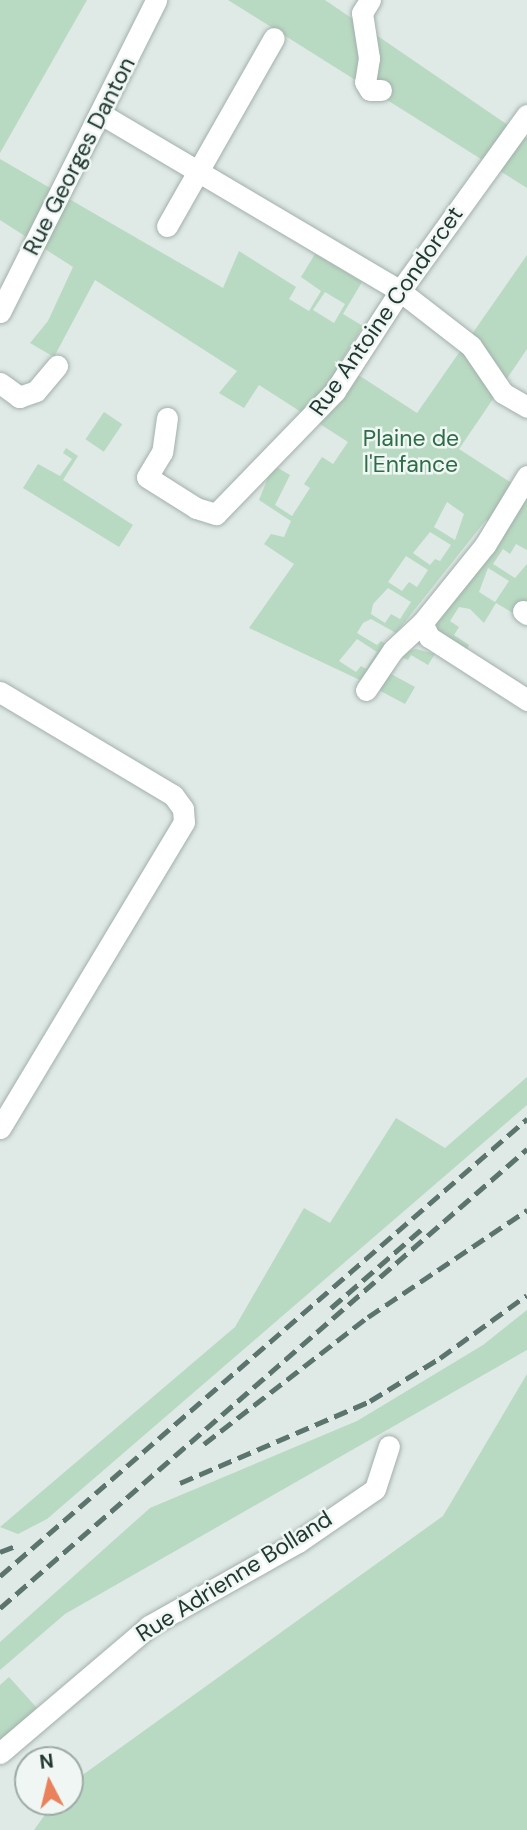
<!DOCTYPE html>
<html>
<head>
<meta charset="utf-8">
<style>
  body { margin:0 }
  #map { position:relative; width:527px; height:1830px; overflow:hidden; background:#dfe9e5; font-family:"DM Sans",sans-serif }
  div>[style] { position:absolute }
  .green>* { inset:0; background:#b9dac2; transform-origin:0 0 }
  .roads { filter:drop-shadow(0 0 2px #a2b0ac) drop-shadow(0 0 2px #a2b0ac) }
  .minor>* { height:21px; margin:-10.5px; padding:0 10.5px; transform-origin:10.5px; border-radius:10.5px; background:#fff }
  .rail>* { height:5px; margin-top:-2.5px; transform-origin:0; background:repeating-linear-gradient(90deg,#5b746e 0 14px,transparent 0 21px) }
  span { translate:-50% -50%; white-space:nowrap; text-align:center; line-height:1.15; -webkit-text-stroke:5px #eff6f3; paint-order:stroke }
  .street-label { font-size:23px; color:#213832 }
  .park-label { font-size:23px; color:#2e6d47 }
  .north { position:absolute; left:14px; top:1746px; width:70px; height:70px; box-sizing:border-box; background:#eff6f3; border:2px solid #9daaa6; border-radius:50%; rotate:353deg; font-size:19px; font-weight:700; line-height:28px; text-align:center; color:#213832 }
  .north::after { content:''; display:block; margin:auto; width:24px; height:32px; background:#ea815d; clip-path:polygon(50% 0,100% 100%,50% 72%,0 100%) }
</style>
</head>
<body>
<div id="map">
  <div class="green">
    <div style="clip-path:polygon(0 0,87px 0,0 153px)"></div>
    <div style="clip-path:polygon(228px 0,325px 0,527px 138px,527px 188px)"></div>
    <div style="clip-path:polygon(evenodd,0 159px,223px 288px,239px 251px,296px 287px,289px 299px,309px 311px,321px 291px,301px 277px,315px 254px,339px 268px,362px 282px,343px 314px,363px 326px,340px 363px,417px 413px,527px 255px,527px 349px,459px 449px,527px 493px,527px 550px,516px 544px,510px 554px,503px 549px,493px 564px,515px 578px,527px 564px,527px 611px,518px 616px,496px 603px,484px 623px,470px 609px,459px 607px,450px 621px,459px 627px,454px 635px,469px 645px,466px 651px,437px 630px,436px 618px,500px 529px,486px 520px,396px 633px,371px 619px,363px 623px,357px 633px,377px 645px,381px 641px,386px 644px,362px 681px,249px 628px,294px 564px,264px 544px,271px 534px,284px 537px,291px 521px,259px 500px,273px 465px,290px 475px,275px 505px,292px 516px,310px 488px,304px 484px,322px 457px,333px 464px,348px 442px,259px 385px,244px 408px,219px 393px,237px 371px,95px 280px,54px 357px,30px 343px,48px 321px,73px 267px,0 220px,0 159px,325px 292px,345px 304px,334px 323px,313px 310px,325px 292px,0 159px,447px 502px,464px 514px,455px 540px,434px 527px,447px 502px,0 159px,430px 532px,451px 545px,440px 561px,435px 559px,430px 565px,413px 553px,430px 532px,0 159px,406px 556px,428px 570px,417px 587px,409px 582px,402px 591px,388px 582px,406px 556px,0 159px,488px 568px,509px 581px,495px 602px,479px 592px,488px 568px,0 159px,388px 588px,411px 602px,400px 619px,391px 614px,385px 623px,371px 614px,373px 604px,388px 588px,0 159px,357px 639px,377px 652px,366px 669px,361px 666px,356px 672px,339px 661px,357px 639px)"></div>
    <div style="left:104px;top:412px;width:22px;height:33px;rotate:34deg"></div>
    <div style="clip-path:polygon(66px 448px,78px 456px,63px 480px,133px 525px,119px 547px,23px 488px,38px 464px,60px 476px,72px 459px,63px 453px)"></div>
    <div style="clip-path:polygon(416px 649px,435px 654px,428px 665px,411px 655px,408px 660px,401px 657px,391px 674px,415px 687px,405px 704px,373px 687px,404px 652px)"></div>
    <div style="clip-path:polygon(527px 1077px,527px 1105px,47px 1519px,18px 1534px,0 1527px,235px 1327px,304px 1208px,330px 1223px,396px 1118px,445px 1148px)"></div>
    <div style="clip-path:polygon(527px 1310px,527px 1350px,65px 1614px,0 1670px,0 1642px,150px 1508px,357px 1421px,483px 1345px)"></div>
    <div style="clip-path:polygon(527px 1374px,527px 1830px,34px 1830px,54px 1802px,70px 1802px,70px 1784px,443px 1516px)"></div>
    <div style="clip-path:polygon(9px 1677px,37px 1708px,0 1741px,0 1685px)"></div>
  </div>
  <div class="roads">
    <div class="minor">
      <div style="left:370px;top:0;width:15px;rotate:122deg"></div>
      <div style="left:362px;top:13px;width:46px;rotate:81.2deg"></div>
      <div style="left:369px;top:58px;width:24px;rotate:99deg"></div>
      <div style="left:365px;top:82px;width:9px;rotate:58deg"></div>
      <div style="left:370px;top:90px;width:11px"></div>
      <div style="left:101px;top:114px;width:347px;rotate:30.6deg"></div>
      <div style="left:400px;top:291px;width:90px;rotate:37.8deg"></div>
      <div style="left:471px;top:346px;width:57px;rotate:55.8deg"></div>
      <div style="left:503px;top:393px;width:28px;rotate:30deg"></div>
      <div style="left:167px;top:226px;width:216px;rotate:-60.4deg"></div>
      <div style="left:0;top:312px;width:349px;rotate:-63.4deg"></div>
      <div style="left:0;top:383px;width:24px;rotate:36deg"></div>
      <div style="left:19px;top:397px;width:18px;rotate:-19deg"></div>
      <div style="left:36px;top:391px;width:33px;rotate:-50deg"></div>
      <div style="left:167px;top:418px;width:34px;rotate:98deg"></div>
      <div style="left:162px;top:452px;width:29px;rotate:121deg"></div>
      <div style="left:147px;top:477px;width:58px;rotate:32.3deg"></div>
      <div style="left:196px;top:508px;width:21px;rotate:17deg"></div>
      <div style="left:216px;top:514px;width:171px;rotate:-45.9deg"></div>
      <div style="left:335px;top:391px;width:119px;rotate:-57deg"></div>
      <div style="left:400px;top:291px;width:217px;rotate:-54.2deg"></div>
      <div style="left:527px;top:476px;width:81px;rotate:121.3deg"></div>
      <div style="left:485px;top:545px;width:100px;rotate:128.9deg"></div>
      <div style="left:422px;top:623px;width:16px;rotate:63deg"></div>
      <div style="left:429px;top:637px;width:117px;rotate:32.7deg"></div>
      <div style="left:523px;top:611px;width:5px;rotate:37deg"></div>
      <div style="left:366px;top:690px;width:48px;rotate:-56deg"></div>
      <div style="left:393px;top:650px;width:40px;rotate:-43deg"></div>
      <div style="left:0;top:692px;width:201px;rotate:30.8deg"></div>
      <div style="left:173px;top:795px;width:17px;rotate:54deg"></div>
      <div style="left:183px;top:809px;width:13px;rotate:86deg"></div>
      <div style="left:184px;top:822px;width:357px;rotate:121deg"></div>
      <div style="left:0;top:1753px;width:196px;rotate:-40.4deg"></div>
      <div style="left:149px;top:1626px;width:171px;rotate:-29.4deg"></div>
      <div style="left:298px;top:1542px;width:93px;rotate:-34.5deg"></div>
      <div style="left:375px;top:1489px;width:45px;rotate:-72deg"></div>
    </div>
  </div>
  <div class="rail">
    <div style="left:331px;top:1308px;width:122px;rotate:-41deg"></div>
    <div style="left:204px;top:1444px;width:207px;rotate:-37.8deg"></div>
    <div style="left:368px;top:1317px;width:192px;rotate:-33.9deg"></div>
    <div style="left:180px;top:1483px;width:207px;rotate:-23.3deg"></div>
    <div style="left:370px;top:1401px;width:82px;rotate:-31.6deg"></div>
    <div style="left:440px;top:1358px;width:107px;rotate:-35.9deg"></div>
    <div style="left:0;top:1552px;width:19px;rotate:-21deg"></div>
    <div style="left:0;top:1576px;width:698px;rotate:-40.93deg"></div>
    <div style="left:0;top:1608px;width:699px;rotate:-41.05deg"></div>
  </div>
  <div class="street-label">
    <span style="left:79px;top:156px;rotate:-63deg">Rue Georges Danton</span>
    <span style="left:386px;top:311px;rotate:-55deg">Rue Antoine Condorcet</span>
    <span style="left:234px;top:1576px;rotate:-32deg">Rue Adrienne Bolland</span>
  </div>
  <div class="park-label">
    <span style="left:411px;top:451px">Plaine de<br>l'Enfance</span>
  </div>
  <div class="north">N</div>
</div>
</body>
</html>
